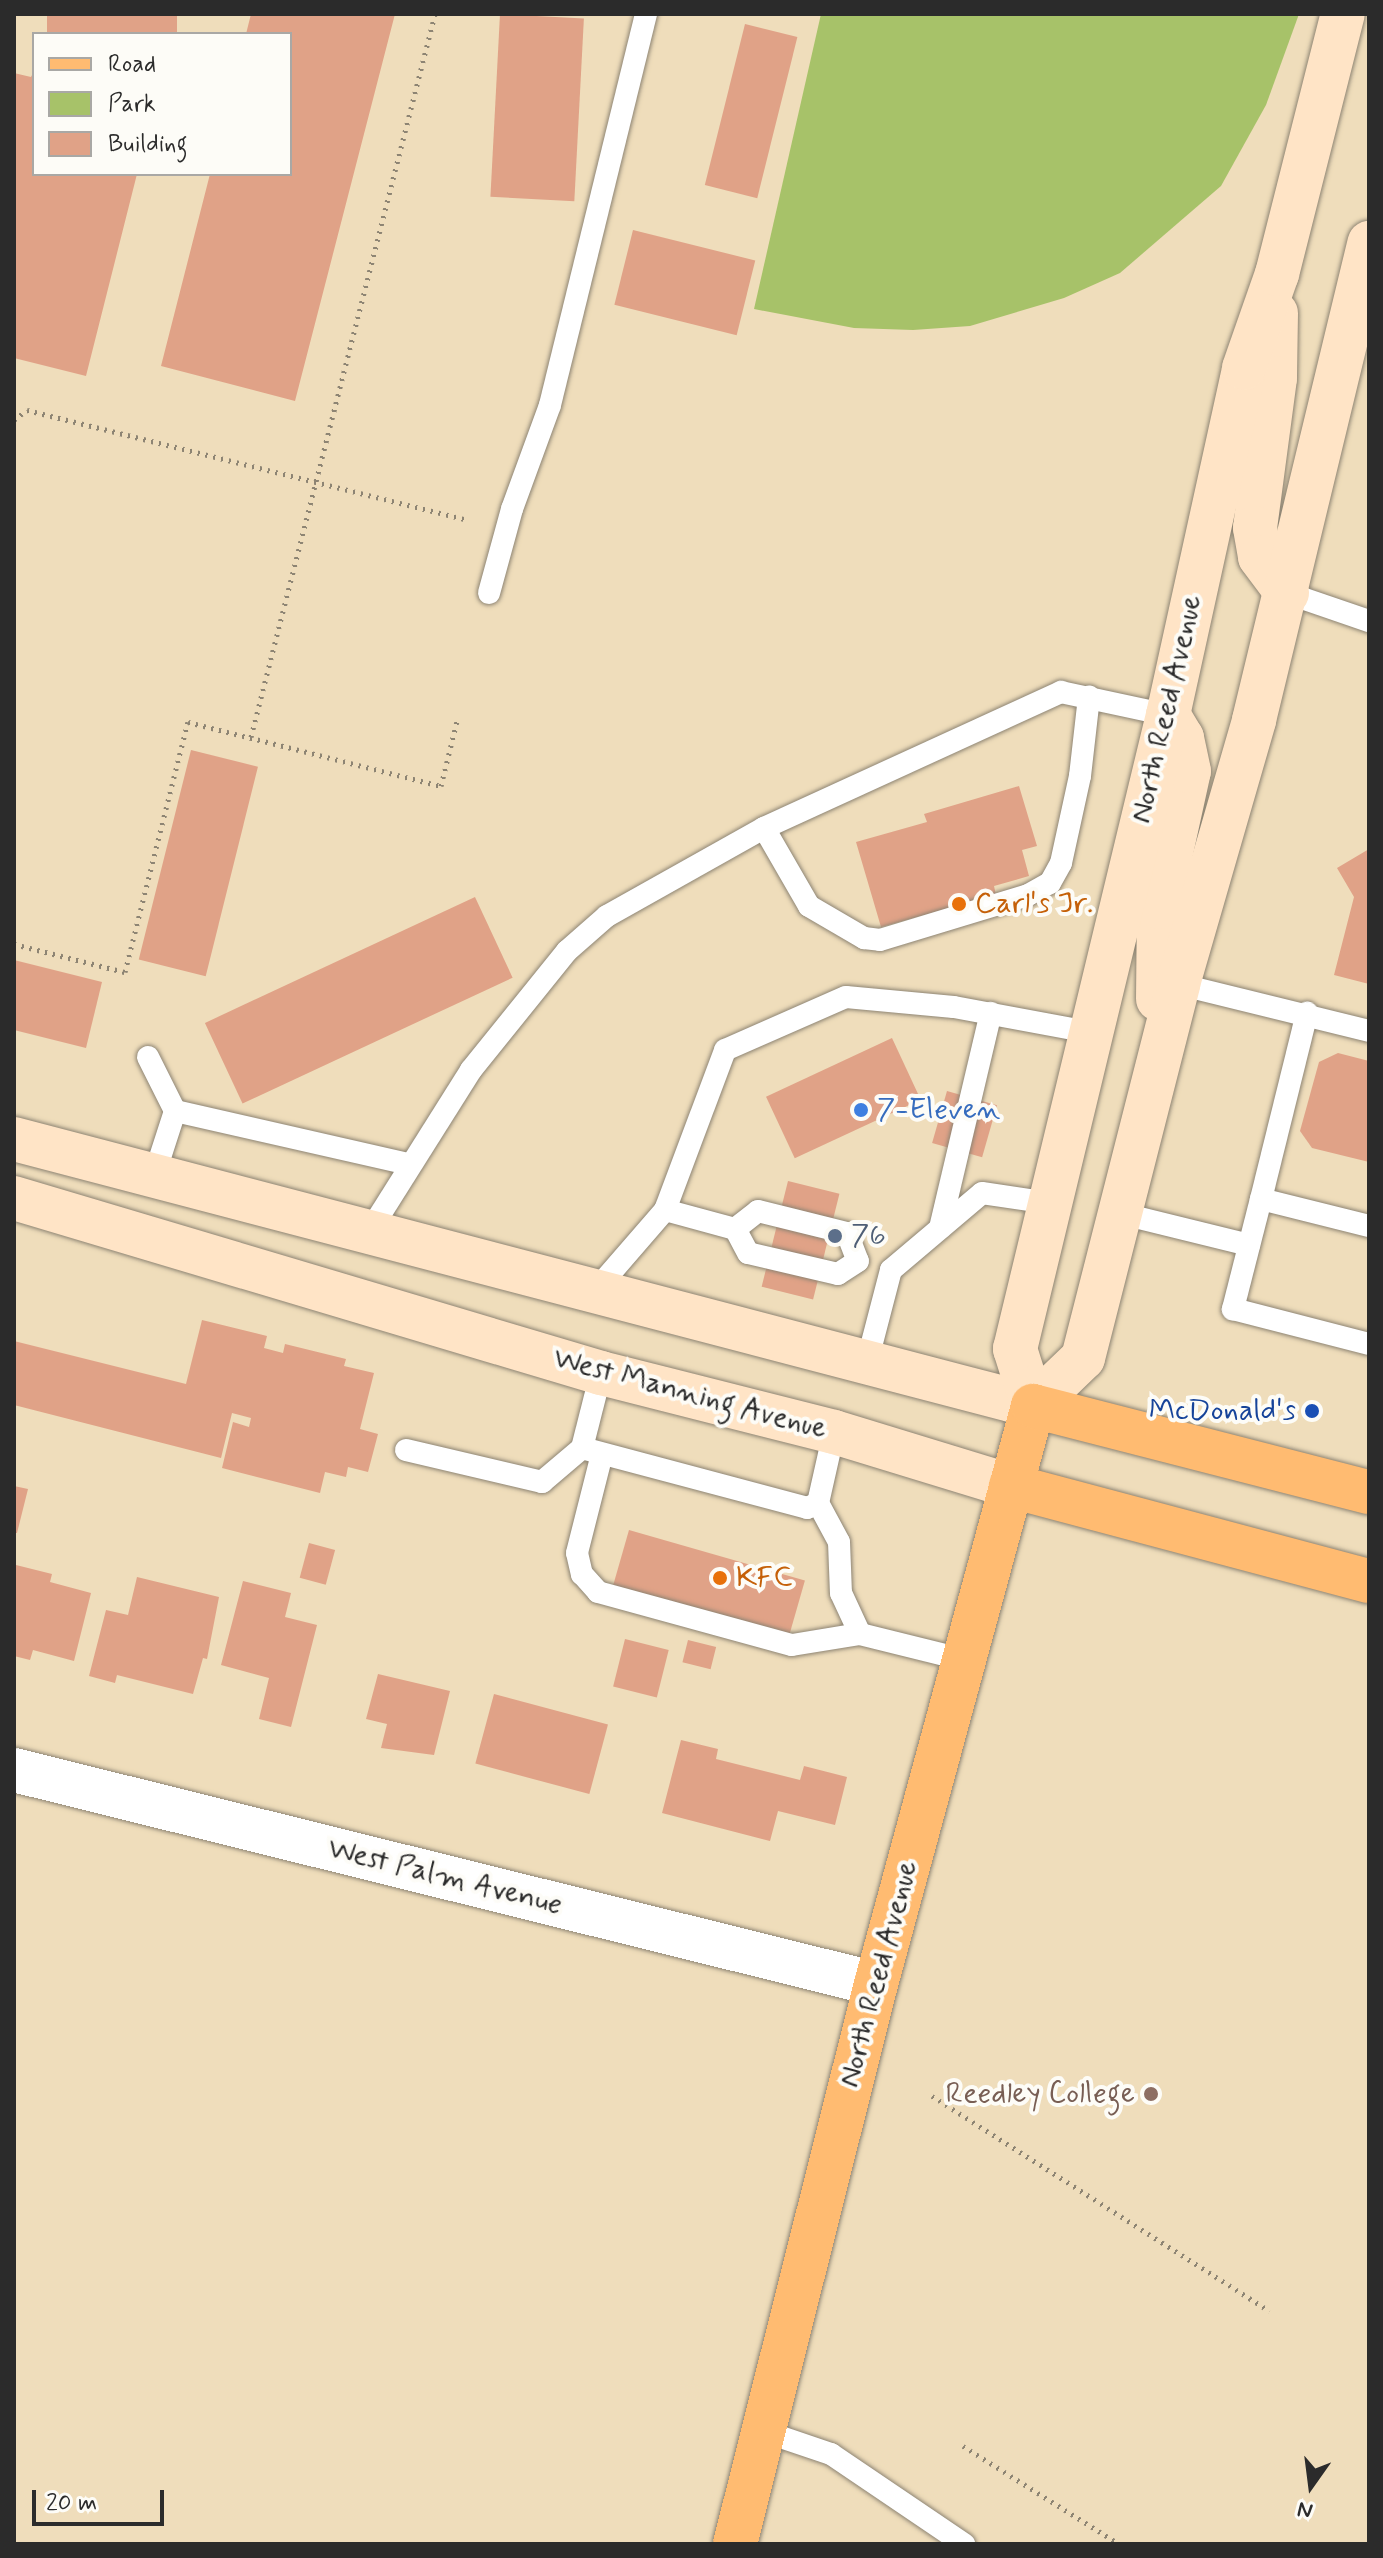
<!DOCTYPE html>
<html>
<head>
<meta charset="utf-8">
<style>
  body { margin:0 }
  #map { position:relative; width:1383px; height:2558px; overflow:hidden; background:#efddbb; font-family:Mynerve,sans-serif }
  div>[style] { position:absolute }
  .green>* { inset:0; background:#a7c269 }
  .building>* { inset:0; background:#e0a287; transform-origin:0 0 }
  .path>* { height:5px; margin-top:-2.5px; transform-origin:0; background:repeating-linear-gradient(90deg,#8d8473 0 2px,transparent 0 8px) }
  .roads { filter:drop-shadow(0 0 2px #8d8473) drop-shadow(0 0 2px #8d8473) }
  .lane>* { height:22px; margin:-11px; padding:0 11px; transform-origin:11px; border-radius:11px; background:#fff }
  .street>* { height:44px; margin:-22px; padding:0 22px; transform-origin:22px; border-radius:22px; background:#fff }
  .secondary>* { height:44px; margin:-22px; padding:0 22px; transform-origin:22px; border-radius:22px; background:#ffe4c6 }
  .primary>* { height:44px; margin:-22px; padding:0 22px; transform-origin:22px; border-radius:22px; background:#ffbb71 }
  .dots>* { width:22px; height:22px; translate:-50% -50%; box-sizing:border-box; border:4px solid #fdfcf7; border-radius:50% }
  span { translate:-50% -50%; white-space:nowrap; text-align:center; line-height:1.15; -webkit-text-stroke:8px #fdfcf7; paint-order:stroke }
  .street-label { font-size:30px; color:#2b2b2b }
  .food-label { font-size:30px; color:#c56008 }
  .left { translate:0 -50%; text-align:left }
  .shop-label { font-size:30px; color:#366cbe }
  .service-label { font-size:30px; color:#4e5e75 }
  .transit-label { font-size:30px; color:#164399 }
  .right { translate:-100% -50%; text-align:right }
  .education-label { font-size:30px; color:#785e54 }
  .frame { position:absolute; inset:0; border:16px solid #2b2b2b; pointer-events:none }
  .legend { position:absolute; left:32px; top:32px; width:260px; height:144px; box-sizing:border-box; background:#fdfcf7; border:2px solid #a9a8a5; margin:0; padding:10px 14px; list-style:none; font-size:24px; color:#2b2b2b }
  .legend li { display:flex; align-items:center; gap:16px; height:40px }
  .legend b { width:40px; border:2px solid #a9a8a5 }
  .north { position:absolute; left:1271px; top:2446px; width:80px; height:80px; -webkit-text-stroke:6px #fdfcf7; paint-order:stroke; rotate:194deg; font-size:22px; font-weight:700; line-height:32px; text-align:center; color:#2b2b2b }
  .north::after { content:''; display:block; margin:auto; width:28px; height:36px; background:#2b2b2b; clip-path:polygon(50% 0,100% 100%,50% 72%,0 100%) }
  .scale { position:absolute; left:32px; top:2490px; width:132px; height:36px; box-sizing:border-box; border:4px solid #2b2b2b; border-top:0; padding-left:10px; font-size:24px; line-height:28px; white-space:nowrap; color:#2b2b2b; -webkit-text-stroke:6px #fdfcf7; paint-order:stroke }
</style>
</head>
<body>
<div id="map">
  <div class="green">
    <div style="clip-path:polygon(821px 14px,1299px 14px,1266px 105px,1221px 186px,1120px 273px,1064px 298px,970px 326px,913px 330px,854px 328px,754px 309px)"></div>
  </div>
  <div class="building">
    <div style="left:47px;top:14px;width:130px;height:21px"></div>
    <div style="clip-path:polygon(251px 14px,395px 14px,295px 401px,161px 366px,210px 174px,290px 174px,290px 34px,246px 34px)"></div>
    <div style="left:500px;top:14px;width:84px;height:183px;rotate:3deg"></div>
    <div style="left:745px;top:24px;width:54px;height:166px;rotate:14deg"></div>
    <div style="clip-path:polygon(34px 71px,34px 174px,137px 174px,86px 376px,14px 358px,14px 73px,31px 77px)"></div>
    <div style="left:633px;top:230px;width:126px;height:77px;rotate:14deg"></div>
    <div style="left:191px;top:750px;width:69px;height:216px;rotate:14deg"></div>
    <div style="clip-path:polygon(1019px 786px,1037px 846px,1022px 850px,1029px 876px,994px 886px,996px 895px,881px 927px,856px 842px,927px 822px,924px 814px)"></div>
    <div style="clip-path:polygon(1369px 849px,1369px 984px,1334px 975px,1354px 897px,1337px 868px)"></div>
    <div style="left:475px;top:897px;width:89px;height:298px;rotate:65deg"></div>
    <div style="clip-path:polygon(14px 960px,102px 982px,86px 1048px,14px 1030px)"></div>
    <div style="left:892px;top:1038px;width:68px;height:139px;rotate:65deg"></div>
    <div style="clip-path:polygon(1338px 1053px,1369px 1061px,1369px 1162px,1312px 1148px,1300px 1131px,1319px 1062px)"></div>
    <div style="left:947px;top:1091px;width:52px;height:54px;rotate:16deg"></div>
    <div style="left:788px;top:1181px;width:53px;height:109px;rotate:14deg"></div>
    <div style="clip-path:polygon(202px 1320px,267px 1336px,264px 1348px,283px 1353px,285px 1344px,346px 1359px,344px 1366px,374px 1373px,360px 1429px,378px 1434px,368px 1472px,348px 1467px,346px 1477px,325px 1472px,320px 1493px,222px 1468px,233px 1422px,249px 1427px,251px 1418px,232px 1413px,221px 1458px,14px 1405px,14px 1341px,186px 1384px)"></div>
    <div style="clip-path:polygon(14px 1486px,28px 1489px,17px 1533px,14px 1533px)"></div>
    <div style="left:629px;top:1530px;width:183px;height:59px;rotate:16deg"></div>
    <div style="left:309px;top:1543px;width:27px;height:36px;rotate:15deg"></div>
    <div style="clip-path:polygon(16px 1565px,52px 1574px,50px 1582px,91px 1593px,74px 1661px,33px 1650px,30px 1660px,14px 1656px)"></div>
    <div style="clip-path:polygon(137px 1577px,219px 1597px,207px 1659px,203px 1658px,193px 1694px,117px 1675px,115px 1683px,89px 1676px,106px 1610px,128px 1615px)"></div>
    <div style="clip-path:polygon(243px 1581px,291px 1593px,285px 1617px,317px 1625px,291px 1727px,259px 1719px,269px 1678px,221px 1665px)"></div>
    <div style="left:625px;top:1639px;width:45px;height:49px;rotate:14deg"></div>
    <div style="left:688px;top:1640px;width:29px;height:23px;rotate:14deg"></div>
    <div style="clip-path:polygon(378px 1674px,450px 1691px,434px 1755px,381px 1748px,387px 1724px,366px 1719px)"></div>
    <div style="left:494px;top:1694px;width:118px;height:72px;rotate:15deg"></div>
    <div style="clip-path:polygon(681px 1740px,718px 1749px,716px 1759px,800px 1780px,804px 1766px,847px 1777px,835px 1825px,778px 1811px,770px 1841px,662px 1813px)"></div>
  </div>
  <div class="path">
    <div style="left:14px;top:420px;width:16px;rotate:-38deg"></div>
    <div style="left:27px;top:410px;width:454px;rotate:14deg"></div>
    <div style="left:251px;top:737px;width:746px;rotate:-75.72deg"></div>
    <div style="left:14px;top:944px;width:114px;rotate:14.2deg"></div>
    <div style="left:125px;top:972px;width:258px;rotate:-75.9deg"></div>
    <div style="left:188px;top:722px;width:261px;rotate:14.2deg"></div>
    <div style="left:441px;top:786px;width:71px;rotate:-76.2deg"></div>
    <div style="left:932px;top:2096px;width:400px;rotate:32.5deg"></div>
    <div style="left:963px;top:2446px;width:184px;rotate:32.1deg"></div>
  </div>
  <div class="roads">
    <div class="lane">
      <div style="left:489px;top:593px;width:87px;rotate:-74.7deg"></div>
      <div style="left:512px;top:509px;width:111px;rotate:-69.9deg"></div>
      <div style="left:550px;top:405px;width:403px;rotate:-76.2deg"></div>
      <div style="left:1287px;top:593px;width:87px;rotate:18.9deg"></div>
      <div style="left:764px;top:828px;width:90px;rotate:60deg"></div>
      <div style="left:809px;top:906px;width:64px;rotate:30.2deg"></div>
      <div style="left:864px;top:938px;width:16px;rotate:7deg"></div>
      <div style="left:880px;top:940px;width:155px;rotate:-16.9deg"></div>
      <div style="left:1028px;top:895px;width:25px;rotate:-29deg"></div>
      <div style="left:1050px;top:883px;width:23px;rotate:-61deg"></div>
      <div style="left:1061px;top:863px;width:89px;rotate:-77.7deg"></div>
      <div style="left:1080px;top:776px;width:80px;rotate:-83.5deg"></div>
      <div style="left:1178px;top:984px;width:197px;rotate:13.8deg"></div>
      <div style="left:148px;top:1057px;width:60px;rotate:63.4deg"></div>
      <div style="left:154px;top:1176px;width:68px;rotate:-72.1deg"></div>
      <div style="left:175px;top:1111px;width:239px;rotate:12.8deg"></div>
      <div style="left:1261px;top:1199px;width:192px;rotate:-76.1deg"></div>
      <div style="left:665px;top:1210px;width:73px;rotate:15.2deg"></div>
      <div style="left:758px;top:1211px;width:92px;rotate:13.9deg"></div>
      <div style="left:847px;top:1233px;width:30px;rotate:69deg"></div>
      <div style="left:858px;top:1261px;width:24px;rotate:147deg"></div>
      <div style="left:838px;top:1274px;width:92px;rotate:-166.9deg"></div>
      <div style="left:748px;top:1253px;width:27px;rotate:-118deg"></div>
      <div style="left:735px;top:1229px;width:29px;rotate:-38deg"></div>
      <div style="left:1119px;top:1213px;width:134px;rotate:13.8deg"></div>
      <div style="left:1369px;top:1226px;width:111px;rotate:-166deg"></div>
      <div style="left:1261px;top:1199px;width:114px;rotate:104.3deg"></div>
      <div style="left:1233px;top:1309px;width:140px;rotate:14.4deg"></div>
      <div style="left:940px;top:1228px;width:221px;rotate:-76.7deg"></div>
      <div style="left:369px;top:1232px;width:191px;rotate:-57.8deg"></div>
      <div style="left:471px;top:1070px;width:153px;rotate:-51.1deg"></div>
      <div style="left:567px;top:951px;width:53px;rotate:-41.2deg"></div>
      <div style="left:607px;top:916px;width:180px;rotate:-29.3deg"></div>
      <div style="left:764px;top:828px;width:327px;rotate:-24.6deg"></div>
      <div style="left:1061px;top:692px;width:109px;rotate:12.1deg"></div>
      <div style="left:594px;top:1292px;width:108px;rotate:-49.1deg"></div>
      <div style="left:665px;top:1210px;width:171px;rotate:-69.4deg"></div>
      <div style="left:725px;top:1050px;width:132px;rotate:-23.7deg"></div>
      <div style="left:846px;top:997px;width:108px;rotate:5.3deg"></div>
      <div style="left:954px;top:1007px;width:137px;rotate:10.5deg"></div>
      <div style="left:867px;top:1362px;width:95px;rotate:-75.4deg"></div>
      <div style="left:891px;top:1270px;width:119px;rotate:-40.2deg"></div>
      <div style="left:982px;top:1193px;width:69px;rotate:8.4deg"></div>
      <div style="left:601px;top:1373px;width:77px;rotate:104.2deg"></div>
      <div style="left:582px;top:1448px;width:233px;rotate:14.9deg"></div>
      <div style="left:807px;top:1508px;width:12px;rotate:-24deg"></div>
      <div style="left:834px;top:1432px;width:73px;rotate:102.7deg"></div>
      <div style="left:818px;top:1503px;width:44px;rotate:61.7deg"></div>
      <div style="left:839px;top:1542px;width:51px;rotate:87.8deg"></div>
      <div style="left:841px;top:1593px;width:45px;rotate:65.1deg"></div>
      <div style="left:860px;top:1634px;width:104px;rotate:13.9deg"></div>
      <div style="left:406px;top:1450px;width:140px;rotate:13.2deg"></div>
      <div style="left:542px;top:1482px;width:52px;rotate:-40.4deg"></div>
      <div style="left:602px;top:1454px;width:102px;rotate:104.2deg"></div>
      <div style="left:577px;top:1553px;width:22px;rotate:77deg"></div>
      <div style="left:582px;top:1574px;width:24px;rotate:48deg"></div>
      <div style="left:598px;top:1592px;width:201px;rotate:15.3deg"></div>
      <div style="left:792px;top:1645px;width:69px;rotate:-9.2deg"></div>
      <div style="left:763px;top:2431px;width:72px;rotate:18.7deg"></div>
      <div style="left:831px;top:2454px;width:161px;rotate:34.1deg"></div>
    </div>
    <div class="street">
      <div style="left:14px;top:1770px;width:888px;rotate:13.94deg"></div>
    </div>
    <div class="secondary">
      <div style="left:1276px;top:313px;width:65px;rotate:90.9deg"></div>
      <div style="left:1275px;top:378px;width:151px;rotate:97.6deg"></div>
      <div style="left:1255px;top:528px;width:29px;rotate:80deg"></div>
      <div style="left:1260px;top:557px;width:45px;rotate:53.1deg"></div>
      <div style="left:1158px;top:999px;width:92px;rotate:-89.4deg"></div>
      <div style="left:1159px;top:907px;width:139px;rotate:-77.6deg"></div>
      <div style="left:1189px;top:771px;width:34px;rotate:-102deg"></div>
      <div style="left:1182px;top:738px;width:27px;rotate:-121deg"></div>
      <div style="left:14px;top:1139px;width:1053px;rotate:14.68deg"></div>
      <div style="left:14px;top:1198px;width:613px;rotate:16.6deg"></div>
      <div style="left:601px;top:1373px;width:240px;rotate:14.2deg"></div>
      <div style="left:834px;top:1432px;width:185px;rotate:17deg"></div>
      <div style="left:1033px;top:1406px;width:60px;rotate:-107.5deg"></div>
      <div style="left:1015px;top:1349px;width:652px;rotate:-76.43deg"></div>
      <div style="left:1168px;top:715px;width:355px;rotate:-77.6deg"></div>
      <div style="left:1244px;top:368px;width:100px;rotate:-70.7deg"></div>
      <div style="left:1277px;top:274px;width:268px;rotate:-75.8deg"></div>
      <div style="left:1033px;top:1406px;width:69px;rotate:-43.8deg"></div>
      <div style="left:1083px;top:1358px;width:386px;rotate:-75.7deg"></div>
      <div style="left:1178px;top:984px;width:275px;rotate:-73.9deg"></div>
      <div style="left:1254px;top:720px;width:491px;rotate:-76.4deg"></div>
    </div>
    <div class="primary">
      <div style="left:1011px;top:1486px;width:370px;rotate:14.9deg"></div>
      <div style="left:735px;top:2544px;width:577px;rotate:-75.87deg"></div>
      <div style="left:876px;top:1984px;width:599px;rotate:-74.8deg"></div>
      <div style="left:1033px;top:1406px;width:347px;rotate:14.4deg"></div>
    </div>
  </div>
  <div class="dots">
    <div style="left:959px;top:904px;background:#e8710a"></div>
    <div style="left:861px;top:1110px;background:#3f7fe0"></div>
    <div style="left:835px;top:1236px;background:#5c6f8a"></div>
    <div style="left:1312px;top:1411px;background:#1a4fb4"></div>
    <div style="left:720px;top:1578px;background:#e8710a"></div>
    <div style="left:1151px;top:2094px;background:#8d6e63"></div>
  </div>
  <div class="street-label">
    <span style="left:1167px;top:709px;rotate:-77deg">North Reed Avenue</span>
    <span style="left:690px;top:1394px;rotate:15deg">West Manning Avenue</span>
    <span style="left:445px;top:1877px;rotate:14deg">West Palm Avenue</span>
    <span style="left:879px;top:1974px;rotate:-75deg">North Reed Avenue</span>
  </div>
  <div class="food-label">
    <span class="left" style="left:975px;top:904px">Carl's Jr.</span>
    <span class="left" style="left:736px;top:1578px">KFC</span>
  </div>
  <div class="shop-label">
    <span class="left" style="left:877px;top:1110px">7-Eleven</span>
  </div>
  <div class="service-label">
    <span class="left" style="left:851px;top:1236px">76</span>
  </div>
  <div class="transit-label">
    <span class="right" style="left:1296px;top:1411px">McDonald's</span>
  </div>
  <div class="education-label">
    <span class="right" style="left:1135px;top:2094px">Reedley College</span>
  </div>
  <div class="frame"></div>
  <ul class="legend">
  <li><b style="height:10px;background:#ffbb71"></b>Road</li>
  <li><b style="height:22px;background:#a7c269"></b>Park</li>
  <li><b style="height:22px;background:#e0a287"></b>Building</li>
  </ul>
  <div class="north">N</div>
  <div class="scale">20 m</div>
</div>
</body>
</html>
